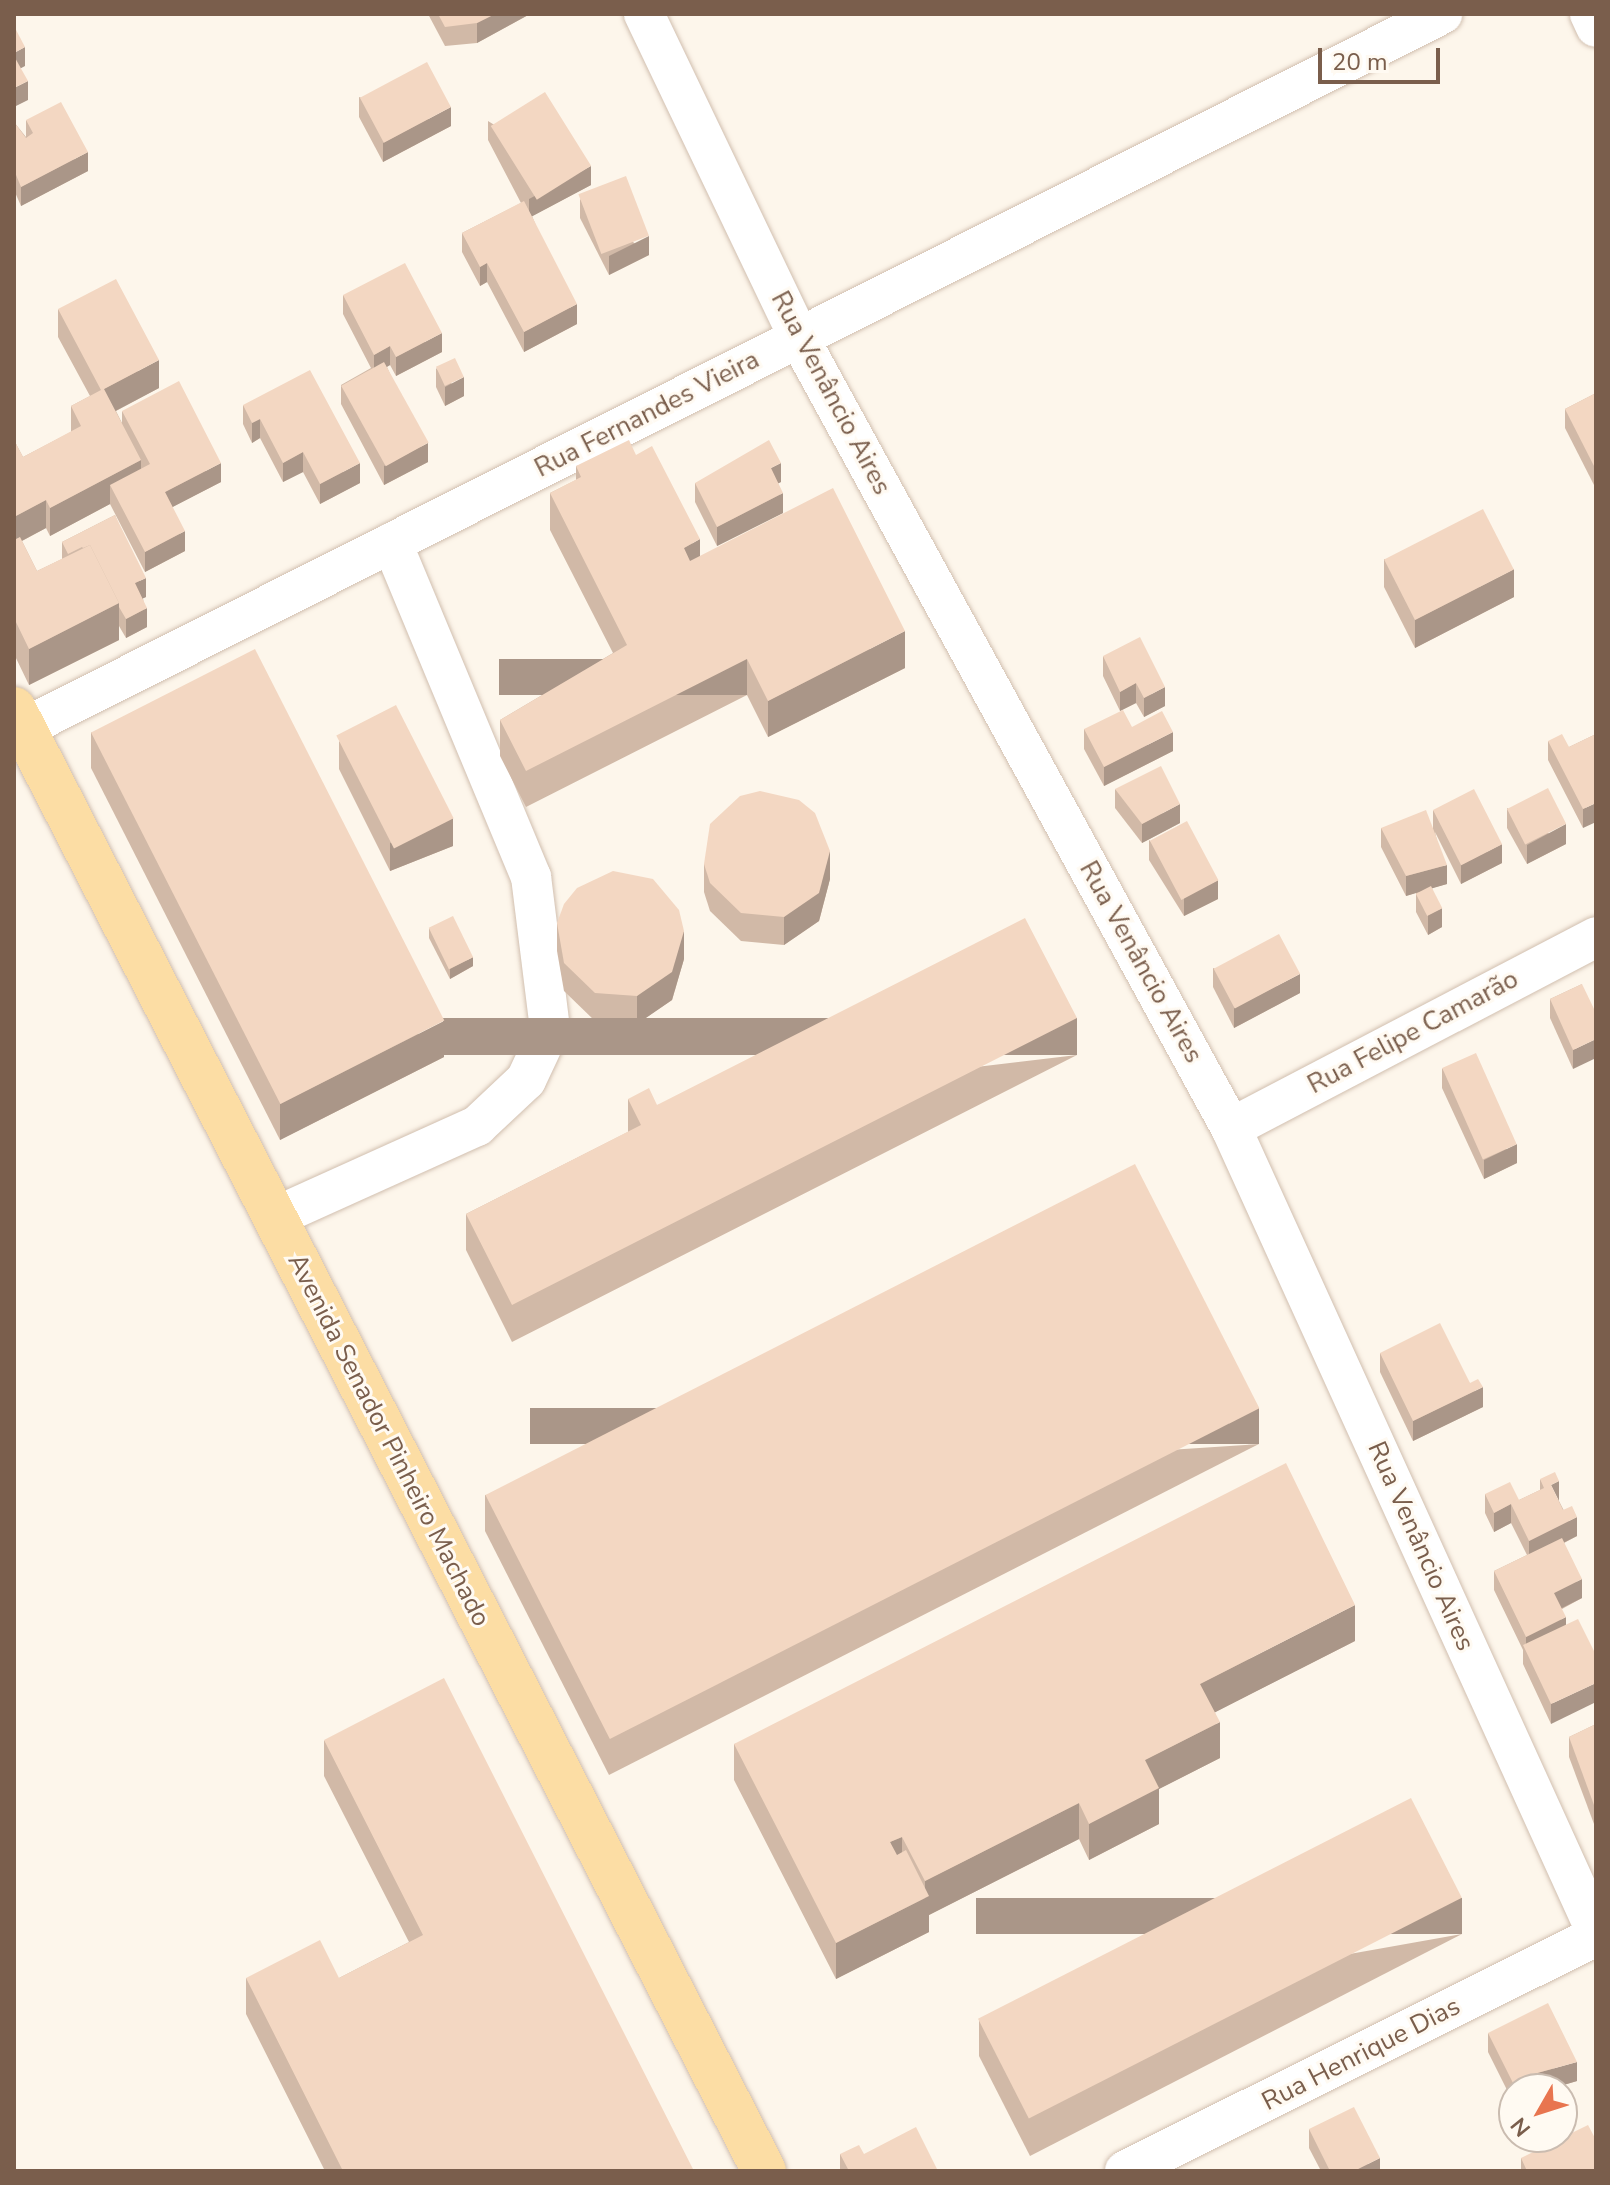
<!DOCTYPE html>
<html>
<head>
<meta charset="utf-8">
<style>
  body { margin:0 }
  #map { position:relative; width:1610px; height:2185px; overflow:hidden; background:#fdf6eb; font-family:"Nunito Sans",sans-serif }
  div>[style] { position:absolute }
  .roads { filter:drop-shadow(0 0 2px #d1bfaf) drop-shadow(0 0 2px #d1bfaf) }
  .minor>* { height:40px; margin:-20px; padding:0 20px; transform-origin:20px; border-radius:20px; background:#fff }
  .major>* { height:44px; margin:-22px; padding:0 22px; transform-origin:22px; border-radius:22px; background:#fcdda4 }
  .wall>* { inset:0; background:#d1b9a7 }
  .shaded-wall>* { inset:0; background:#aa9688; transform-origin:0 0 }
  .building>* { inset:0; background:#f3d7c2; transform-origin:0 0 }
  span { translate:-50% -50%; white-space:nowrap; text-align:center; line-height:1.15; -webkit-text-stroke:6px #fffaf2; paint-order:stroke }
  .street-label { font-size:26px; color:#7a5e4c }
  .frame { position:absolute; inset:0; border:16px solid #7a5e4c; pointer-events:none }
  .north { position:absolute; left:1498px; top:2073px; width:80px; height:80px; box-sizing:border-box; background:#fffaf2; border:2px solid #cabcb0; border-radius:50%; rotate:231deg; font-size:22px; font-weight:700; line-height:32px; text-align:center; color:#7a5e4c }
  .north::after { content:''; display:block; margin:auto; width:28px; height:36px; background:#e8754f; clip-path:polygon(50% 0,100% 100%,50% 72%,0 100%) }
  .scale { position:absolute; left:1318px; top:48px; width:122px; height:36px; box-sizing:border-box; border:4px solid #7a5e4c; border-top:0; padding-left:10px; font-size:24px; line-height:28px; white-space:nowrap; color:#7a5e4c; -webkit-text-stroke:6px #fffaf2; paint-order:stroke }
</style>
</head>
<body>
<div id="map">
  <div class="roads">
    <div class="minor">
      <div style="left:644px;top:14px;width:359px;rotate:64.4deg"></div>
      <div style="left:799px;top:338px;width:900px;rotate:61.33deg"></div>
      <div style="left:1231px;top:1128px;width:882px;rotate:65.56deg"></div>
      <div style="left:1590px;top:14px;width:14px;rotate:65deg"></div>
      <div style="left:24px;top:728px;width:1588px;rotate:-26.73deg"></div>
      <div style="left:1231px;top:1128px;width:412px;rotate:-27.6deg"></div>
      <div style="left:275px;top:1217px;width:222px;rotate:-24.3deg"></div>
      <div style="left:477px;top:1126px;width:67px;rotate:-43.2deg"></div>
      <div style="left:526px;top:1080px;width:56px;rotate:-64.8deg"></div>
      <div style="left:550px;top:1029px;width:153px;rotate:-97.1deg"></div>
      <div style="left:531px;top:877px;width:362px;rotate:-112.6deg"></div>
      <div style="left:1125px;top:2171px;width:526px;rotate:-26.52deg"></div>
    </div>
    <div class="major">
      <div style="left:14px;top:709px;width:1643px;rotate:62.84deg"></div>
    </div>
  </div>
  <div class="wall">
    <div style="clip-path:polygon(428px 14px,530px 14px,477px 43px,445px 46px)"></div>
    <div style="clip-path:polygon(359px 97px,451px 126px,383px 162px,359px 117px)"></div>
    <div style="clip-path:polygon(26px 120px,88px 171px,21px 206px,14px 190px,14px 122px,26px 137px)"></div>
    <div style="clip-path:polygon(488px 121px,591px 185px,532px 216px,577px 324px,524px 352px,487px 282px,480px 286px,462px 252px,462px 233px,521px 203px,488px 140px)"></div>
    <div style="clip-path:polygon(580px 199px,649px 255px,609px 275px,580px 218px)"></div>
    <div style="clip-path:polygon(343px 295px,442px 352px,396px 376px,390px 365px,387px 367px,428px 462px,384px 485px,341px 404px,341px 385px,371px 368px,343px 314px)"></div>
    <div style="clip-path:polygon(58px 309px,159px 388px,116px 411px,122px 423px,122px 411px,221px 482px,172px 507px,185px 551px,145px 572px,110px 504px,50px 536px,46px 528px,22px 541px,37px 571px,62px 559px,62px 542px,115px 515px,146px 597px,143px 598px,147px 627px,126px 638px,119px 626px,119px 640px,29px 685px,14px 654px,14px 440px,23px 457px,71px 432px,71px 406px,90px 396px,58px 337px)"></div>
    <div style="clip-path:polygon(436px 368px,464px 396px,445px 406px,436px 387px)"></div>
    <div style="clip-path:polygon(1596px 393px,1596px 486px,1595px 487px,1565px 428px,1565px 409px)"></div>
    <div style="clip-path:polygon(243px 405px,360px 483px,320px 504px,303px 472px,283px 482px,260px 438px,252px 443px,243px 424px)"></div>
    <div style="clip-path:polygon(636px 455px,700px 556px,905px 668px,768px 737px,747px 695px,526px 807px,500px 756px,500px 720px,613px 653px,550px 530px,550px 493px,576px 480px,576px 466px)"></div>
    <div style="clip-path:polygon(781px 482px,778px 483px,783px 513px,717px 546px,695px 502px,695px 483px)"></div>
    <div style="clip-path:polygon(1384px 559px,1514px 597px,1415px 648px,1384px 587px)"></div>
    <div style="clip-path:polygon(1103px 656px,1165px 706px,1144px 717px,1136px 703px,1120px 711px,1103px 676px)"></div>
    <div style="clip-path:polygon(1084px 729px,1173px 751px,1104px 786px,1084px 749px)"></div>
    <div style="clip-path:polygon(91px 732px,444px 1057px,280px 1140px,91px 768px)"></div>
    <div style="clip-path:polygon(1596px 734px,1583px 828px,1548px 760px,1548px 741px,1569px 747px)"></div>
    <div style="clip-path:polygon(339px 741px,453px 846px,390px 871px,339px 769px)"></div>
    <div style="clip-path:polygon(1115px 789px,1180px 823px,1142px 843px,1115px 808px)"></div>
    <div style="clip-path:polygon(1507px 808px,1566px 844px,1527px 864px,1507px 828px)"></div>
    <div style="clip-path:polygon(1433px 810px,1502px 863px,1461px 884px,1435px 832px,1447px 884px,1432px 888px,1442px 927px,1428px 935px,1416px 912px,1416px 893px,1418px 892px,1406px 896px,1381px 847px,1381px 828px,1433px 828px)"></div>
    <div style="clip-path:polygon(1149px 840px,1218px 899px,1184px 916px,1149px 860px)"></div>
    <div style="clip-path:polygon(704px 864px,830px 879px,819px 921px,784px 945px,741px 941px,710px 911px,704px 892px)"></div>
    <div style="clip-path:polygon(557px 923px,684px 959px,672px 1000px,637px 1024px,595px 1021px,564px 991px,557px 951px)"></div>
    <div style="clip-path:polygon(429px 928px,473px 966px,450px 979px,429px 938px)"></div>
    <div style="clip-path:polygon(1213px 968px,1300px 993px,1234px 1028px,1213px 987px)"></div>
    <div style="clip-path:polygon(1582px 984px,1573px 1069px,1550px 1018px,1550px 999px)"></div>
    <div style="clip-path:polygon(1077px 1055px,512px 1342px,466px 1250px,466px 1214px,628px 1132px,628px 1099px,657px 1105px)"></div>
    <div style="clip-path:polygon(1442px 1068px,1517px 1163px,1484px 1179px,1442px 1088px)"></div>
    <div style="clip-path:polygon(1380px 1353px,1470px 1383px,1483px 1407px,1413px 1441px,1380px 1372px)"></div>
    <div style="clip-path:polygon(1259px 1444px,609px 1775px,485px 1531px,485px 1495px)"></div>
    <div style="clip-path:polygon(1540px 1479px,1559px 1501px,1577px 1536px,1564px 1543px,1582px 1598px,1562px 1609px,1551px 1724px,1523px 1664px,1523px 1650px,1494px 1590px,1494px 1571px,1527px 1555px,1511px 1523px,1494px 1532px,1485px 1513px,1485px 1494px,1519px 1500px,1540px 1490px)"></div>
    <div style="clip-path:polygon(1355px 1641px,1215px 1712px,1220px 1758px,1159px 1789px,1159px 1824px,1089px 1860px,1079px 1839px,929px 1915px,929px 1932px,836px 1979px,734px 1780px,734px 1744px)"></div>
    <div style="clip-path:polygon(1596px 1724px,1594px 1824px,1569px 1757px,1569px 1737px)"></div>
    <div style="clip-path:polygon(324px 1740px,694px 2171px,325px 2171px,246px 2014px,246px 1978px,339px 1978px,409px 1942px,324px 1776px)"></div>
    <div style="clip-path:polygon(1462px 1934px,1030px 2156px,979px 2056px,979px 2020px)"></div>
    <div style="clip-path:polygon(1488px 2033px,1577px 2081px,1550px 2089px,1514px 2089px,1514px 2104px,1488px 2052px)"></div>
    <div style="clip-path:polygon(1309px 2129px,1380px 2171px,1321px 2171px,1309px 2148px)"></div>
    <div style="clip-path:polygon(840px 2154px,864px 2154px,938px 2171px,840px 2171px)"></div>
    <div style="clip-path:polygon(1521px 2158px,1596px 2171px,1521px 2171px)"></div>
  </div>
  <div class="shaded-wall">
    <div style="clip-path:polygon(495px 14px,530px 14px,477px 43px,477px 23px)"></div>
    <div style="clip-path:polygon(25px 47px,25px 66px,14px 72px,14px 53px)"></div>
    <div style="clip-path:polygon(28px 81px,28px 100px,14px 107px,14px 88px)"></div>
    <div style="clip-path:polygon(451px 107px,451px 126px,383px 162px,383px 143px)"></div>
    <div style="clip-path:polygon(88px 152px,88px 171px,21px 206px,21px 187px)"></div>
    <div style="clip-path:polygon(591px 166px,591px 185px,529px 218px,529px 199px)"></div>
    <div style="clip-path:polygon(649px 236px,649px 255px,609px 275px,609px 256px)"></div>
    <div style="clip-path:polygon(487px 263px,487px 282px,480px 286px,480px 267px)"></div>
    <div style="clip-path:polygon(577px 304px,577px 324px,524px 352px,524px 332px)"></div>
    <div style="clip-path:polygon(442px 333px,442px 352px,396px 376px,396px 357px)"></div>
    <div style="clip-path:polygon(390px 346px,390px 365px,374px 374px,374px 355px)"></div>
    <div style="clip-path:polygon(159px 360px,159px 388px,104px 417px,104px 389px)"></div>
    <div style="clip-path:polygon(464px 377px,464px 396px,445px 406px,445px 387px)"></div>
    <div style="clip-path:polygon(260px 419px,260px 438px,252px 443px,252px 423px)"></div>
    <div style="clip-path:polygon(428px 443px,428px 462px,384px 485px,384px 466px)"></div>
    <div style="clip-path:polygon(303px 452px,303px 472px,283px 482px,283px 463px)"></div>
    <div style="clip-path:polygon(141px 460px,141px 488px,110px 485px,110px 504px,50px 536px,50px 508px)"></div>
    <div style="clip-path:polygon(221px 463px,221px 482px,165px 511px,165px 492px)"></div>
    <div style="clip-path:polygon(360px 463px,360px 483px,320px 504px,320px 484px)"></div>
    <div style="clip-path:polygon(781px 463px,781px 482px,771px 487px,771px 468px)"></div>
    <div style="clip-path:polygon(783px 493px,783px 513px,717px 546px,717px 527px)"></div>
    <div style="clip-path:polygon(46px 500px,46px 528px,14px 545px,14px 517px)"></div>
    <div style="clip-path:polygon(185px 531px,185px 551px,145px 572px,145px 552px)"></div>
    <div style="clip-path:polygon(700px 539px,700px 576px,684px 584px,684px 548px)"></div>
    <div style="clip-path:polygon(1514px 569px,1514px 597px,1415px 648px,1415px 620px)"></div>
    <div style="clip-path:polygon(146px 578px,146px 597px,135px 602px,135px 583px)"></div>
    <div style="clip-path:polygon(119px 603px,119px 640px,29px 685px,29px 649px)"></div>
    <div style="clip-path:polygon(147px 608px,147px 627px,126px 638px,126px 619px)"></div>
    <div style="clip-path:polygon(905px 631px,905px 668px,768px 737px,768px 701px)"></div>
    <div style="left:747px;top:659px;width:36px;height:248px;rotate:90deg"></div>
    <div style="clip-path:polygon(1136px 683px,1136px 703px,1120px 711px,1120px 692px)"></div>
    <div style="clip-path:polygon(1165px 687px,1165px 706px,1144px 717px,1144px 698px)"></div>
    <div style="clip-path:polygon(1173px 732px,1173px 751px,1104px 786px,1104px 767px)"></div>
    <div style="clip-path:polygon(1596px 803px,1596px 822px,1583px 828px,1583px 809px)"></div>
    <div style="clip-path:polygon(1180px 804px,1180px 823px,1142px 843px,1142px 824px)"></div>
    <div style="clip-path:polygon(453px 818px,453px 846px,390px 871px,390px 843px)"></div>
    <div style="clip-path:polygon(1566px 824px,1566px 844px,1527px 864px,1527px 845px)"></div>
    <div style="clip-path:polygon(1502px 844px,1502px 863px,1461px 884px,1461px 865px)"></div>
    <div style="clip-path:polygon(830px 851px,830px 879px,819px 921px,784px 945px,784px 917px)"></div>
    <div style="clip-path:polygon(1447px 865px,1447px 884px,1406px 896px,1406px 876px)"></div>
    <div style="clip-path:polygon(1218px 880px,1218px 899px,1184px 916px,1184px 897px)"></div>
    <div style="clip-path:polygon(1442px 908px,1442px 927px,1428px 935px,1428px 915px)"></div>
    <div style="clip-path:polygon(684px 931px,684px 959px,672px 1000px,637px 1024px,637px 996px)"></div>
    <div style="clip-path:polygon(473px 957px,473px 966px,450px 979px,450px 969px)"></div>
    <div style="clip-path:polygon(1300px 974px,1300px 993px,1234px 1028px,1234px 1008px)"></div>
    <div style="left:1077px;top:1018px;width:37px;height:634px;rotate:90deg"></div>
    <div style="clip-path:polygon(444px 1021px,444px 1057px,280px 1140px,280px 1104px)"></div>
    <div style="clip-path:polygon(1596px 1039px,1596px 1058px,1573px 1069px,1573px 1050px)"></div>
    <div style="clip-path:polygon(1517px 1144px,1517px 1163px,1484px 1179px,1484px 1160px)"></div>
    <div style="clip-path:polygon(1483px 1387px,1483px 1407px,1413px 1441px,1413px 1421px)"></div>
    <div style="left:1259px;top:1408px;width:36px;height:729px;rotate:90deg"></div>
    <div style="clip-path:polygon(1559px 1481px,1559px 1501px,1551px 1485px)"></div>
    <div style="clip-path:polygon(1511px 1504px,1511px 1523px,1494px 1532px,1494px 1513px)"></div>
    <div style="clip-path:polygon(1577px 1517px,1577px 1536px,1529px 1560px,1529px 1541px)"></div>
    <div style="clip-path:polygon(1582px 1579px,1582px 1598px,1554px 1612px,1554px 1593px)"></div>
    <div style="clip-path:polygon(1355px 1605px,1355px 1641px,1200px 1720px,1200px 1684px)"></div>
    <div style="clip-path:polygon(1566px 1617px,1566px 1636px,1526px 1651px,1526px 1637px)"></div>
    <div style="clip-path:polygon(1596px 1683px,1596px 1702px,1551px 1724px,1551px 1704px)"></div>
    <div style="clip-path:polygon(1220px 1722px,1220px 1758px,1159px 1789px,1159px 1824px,1089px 1860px,1089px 1824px,1145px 1760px)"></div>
    <div style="clip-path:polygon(1079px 1803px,1079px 1839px,929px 1915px,929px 1932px,836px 1979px,836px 1943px,925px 1898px,925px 1881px)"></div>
    <div style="left:1596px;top:1804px;width:19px;height:2px;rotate:90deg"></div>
    <div style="clip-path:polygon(902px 1837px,902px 1873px,890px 1842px)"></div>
    <div style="left:1462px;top:1898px;width:36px;height:486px;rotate:90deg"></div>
    <div style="clip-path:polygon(1577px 2062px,1577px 2081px,1550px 2089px,1524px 2089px,1530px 2075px)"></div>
    <div style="clip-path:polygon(1380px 2158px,1380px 2171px,1354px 2171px)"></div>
  </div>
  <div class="building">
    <div style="clip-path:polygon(438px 14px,495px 14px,477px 23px,445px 27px)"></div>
    <div style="clip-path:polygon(14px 26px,25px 47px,14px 53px)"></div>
    <div style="clip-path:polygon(14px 56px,28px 81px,14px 88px)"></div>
    <div style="left:427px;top:62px;width:51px;height:76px;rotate:62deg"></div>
    <div style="left:545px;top:92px;width:87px;height:64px;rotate:58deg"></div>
    <div style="clip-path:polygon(61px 102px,88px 152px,21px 187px,14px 170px,14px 122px,26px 138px,33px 133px,26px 120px)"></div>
    <div style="left:626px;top:176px;width:64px;height:51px;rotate:69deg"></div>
    <div style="clip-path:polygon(524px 201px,577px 304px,524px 332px,487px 263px,480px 267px,462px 233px)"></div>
    <div style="clip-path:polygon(405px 263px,442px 333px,396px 357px,390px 346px,374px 355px,343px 295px)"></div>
    <div style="clip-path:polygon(116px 279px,159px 360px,104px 389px,141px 460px,50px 508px,46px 500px,14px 517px,14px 440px,23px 457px,81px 426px,71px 406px,101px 390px,58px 309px)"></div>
    <div style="left:455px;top:358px;width:21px;height:21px;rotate:65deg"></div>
    <div style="left:384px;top:362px;width:92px;height:49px;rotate:61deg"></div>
    <div style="clip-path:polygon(310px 370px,360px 463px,320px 484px,303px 452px,283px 463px,260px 419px,252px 423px,243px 405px)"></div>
    <div style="clip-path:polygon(179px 381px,221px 463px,165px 492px,185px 531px,145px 552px,110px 485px,150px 464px,122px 411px)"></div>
    <div style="clip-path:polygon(1596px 393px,1596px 467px,1595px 468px,1565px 409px)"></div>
    <div style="clip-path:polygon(629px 440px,636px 455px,652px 446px,700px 539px,684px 548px,690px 561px,833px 488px,905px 631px,768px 701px,747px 659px,526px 771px,500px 720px,627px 645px,550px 493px,581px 477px,576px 466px)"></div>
    <div style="clip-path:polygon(769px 440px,781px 463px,771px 468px,783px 493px,717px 527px,695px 483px)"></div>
    <div style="left:1483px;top:509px;width:68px;height:111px;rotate:63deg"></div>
    <div style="clip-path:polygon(115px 515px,146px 578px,135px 583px,147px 608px,126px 619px,119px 607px,119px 603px,90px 545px,83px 548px,82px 547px,68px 554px,62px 542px)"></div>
    <div style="clip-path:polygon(20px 537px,37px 571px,90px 545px,119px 603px,29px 649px,14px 618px,14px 540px)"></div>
    <div style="clip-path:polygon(1140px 637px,1165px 687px,1144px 698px,1136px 683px,1120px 692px,1103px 656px)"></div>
    <div style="left:255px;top:649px;width:417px;height:184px;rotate:63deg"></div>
    <div style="left:396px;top:705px;width:127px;height:67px;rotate:63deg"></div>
    <div style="clip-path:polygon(1123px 710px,1132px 727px,1162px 711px,1173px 732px,1104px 767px,1084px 729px)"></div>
    <div style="clip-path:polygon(1562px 734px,1569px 747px,1596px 734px,1596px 803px,1583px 809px,1548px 741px)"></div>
    <div style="clip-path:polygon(1161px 766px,1180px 804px,1142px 824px,1115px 789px)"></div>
    <div style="left:1548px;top:788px;width:40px;height:46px;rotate:63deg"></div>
    <div style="left:1474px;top:789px;width:62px;height:46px;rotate:63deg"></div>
    <div style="clip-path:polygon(760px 791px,799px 800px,815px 813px,830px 851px,819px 893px,784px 917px,741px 913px,710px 883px,704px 864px,710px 824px,740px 796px)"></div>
    <div style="clip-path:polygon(1426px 810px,1447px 865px,1406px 876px,1381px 828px)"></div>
    <div style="left:1187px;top:821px;width:67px;height:42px;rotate:62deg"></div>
    <div style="clip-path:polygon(613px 871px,653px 879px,679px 910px,684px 931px,672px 972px,637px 996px,595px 993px,564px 963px,557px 923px,564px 904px,577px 888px)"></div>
    <div style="left:1431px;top:886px;width:25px;height:17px;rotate:63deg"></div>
    <div style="left:453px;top:916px;width:46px;height:27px;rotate:64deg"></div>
    <div style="clip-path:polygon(1025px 918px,1077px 1018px,512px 1305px,466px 1214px,641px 1125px,628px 1099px,649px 1088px,657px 1105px)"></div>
    <div style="left:1279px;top:934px;width:45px;height:74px;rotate:62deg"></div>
    <div style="clip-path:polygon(1582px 984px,1596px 1013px,1596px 1039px,1573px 1050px,1550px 999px)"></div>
    <div style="left:1476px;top:1053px;width:100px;height:37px;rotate:66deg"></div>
    <div style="left:1135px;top:1164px;width:274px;height:729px;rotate:63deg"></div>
    <div style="clip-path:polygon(1440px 1323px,1470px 1383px,1478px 1379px,1483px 1387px,1413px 1421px,1380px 1353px)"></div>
    <div style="clip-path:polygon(1286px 1463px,1355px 1605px,1200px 1684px,1220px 1722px,1145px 1760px,1159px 1788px,1089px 1824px,1079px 1803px,925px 1881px,902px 1837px,890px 1842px,897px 1855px,906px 1850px,929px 1896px,836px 1943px,734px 1744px)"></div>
    <div style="clip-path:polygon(1555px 1472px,1559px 1481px,1551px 1485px,1563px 1510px,1572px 1506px,1577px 1517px,1529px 1541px,1511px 1504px,1494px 1513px,1485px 1494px,1510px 1482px,1519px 1500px,1544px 1488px,1540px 1479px)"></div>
    <div style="clip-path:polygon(1562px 1538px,1582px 1579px,1554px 1593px,1566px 1617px,1526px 1637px,1494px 1571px)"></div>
    <div style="clip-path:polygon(1578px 1619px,1596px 1655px,1596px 1683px,1551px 1704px,1523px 1645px)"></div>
    <div style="clip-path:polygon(444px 1678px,694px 2171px,343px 2171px,246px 1978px,320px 1940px,339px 1978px,423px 1935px,324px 1740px)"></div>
    <div style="clip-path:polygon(1596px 1724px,1596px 1804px,1594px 1805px,1569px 1737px)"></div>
    <div style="left:1411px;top:1798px;width:112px;height:486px;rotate:63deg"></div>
    <div style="clip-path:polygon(1548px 2003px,1577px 2062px,1530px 2075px,1534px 2084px,1524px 2089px,1516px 2089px,1488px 2033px)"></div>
    <div style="clip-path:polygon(1354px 2107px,1380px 2158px,1354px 2171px,1330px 2171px,1309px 2129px)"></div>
    <div style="clip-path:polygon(1588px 2125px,1596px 2140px,1596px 2169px,1591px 2171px,1527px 2171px,1521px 2158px)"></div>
    <div style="clip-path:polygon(916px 2127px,938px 2171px,849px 2171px,840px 2154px,859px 2145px,864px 2154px)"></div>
  </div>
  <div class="street-label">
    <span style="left:831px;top:393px;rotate:62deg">Rua Venâncio Aires</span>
    <span style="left:647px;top:414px;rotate:-27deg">Rua Fernandes Vieira</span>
    <span style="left:1141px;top:962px;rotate:61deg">Rua Venâncio Aires</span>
    <span style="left:1413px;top:1032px;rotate:-28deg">Rua Felipe Camarão</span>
    <span style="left:389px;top:1440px;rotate:63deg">Avenida Senador Pinheiro Machado</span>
    <span style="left:1421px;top:1546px;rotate:66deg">Rua Venâncio Aires</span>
    <span style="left:1361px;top:2054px;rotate:-27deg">Rua Henrique Dias</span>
  </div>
  <div class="frame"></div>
  <div class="north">N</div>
  <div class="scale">20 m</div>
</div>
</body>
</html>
